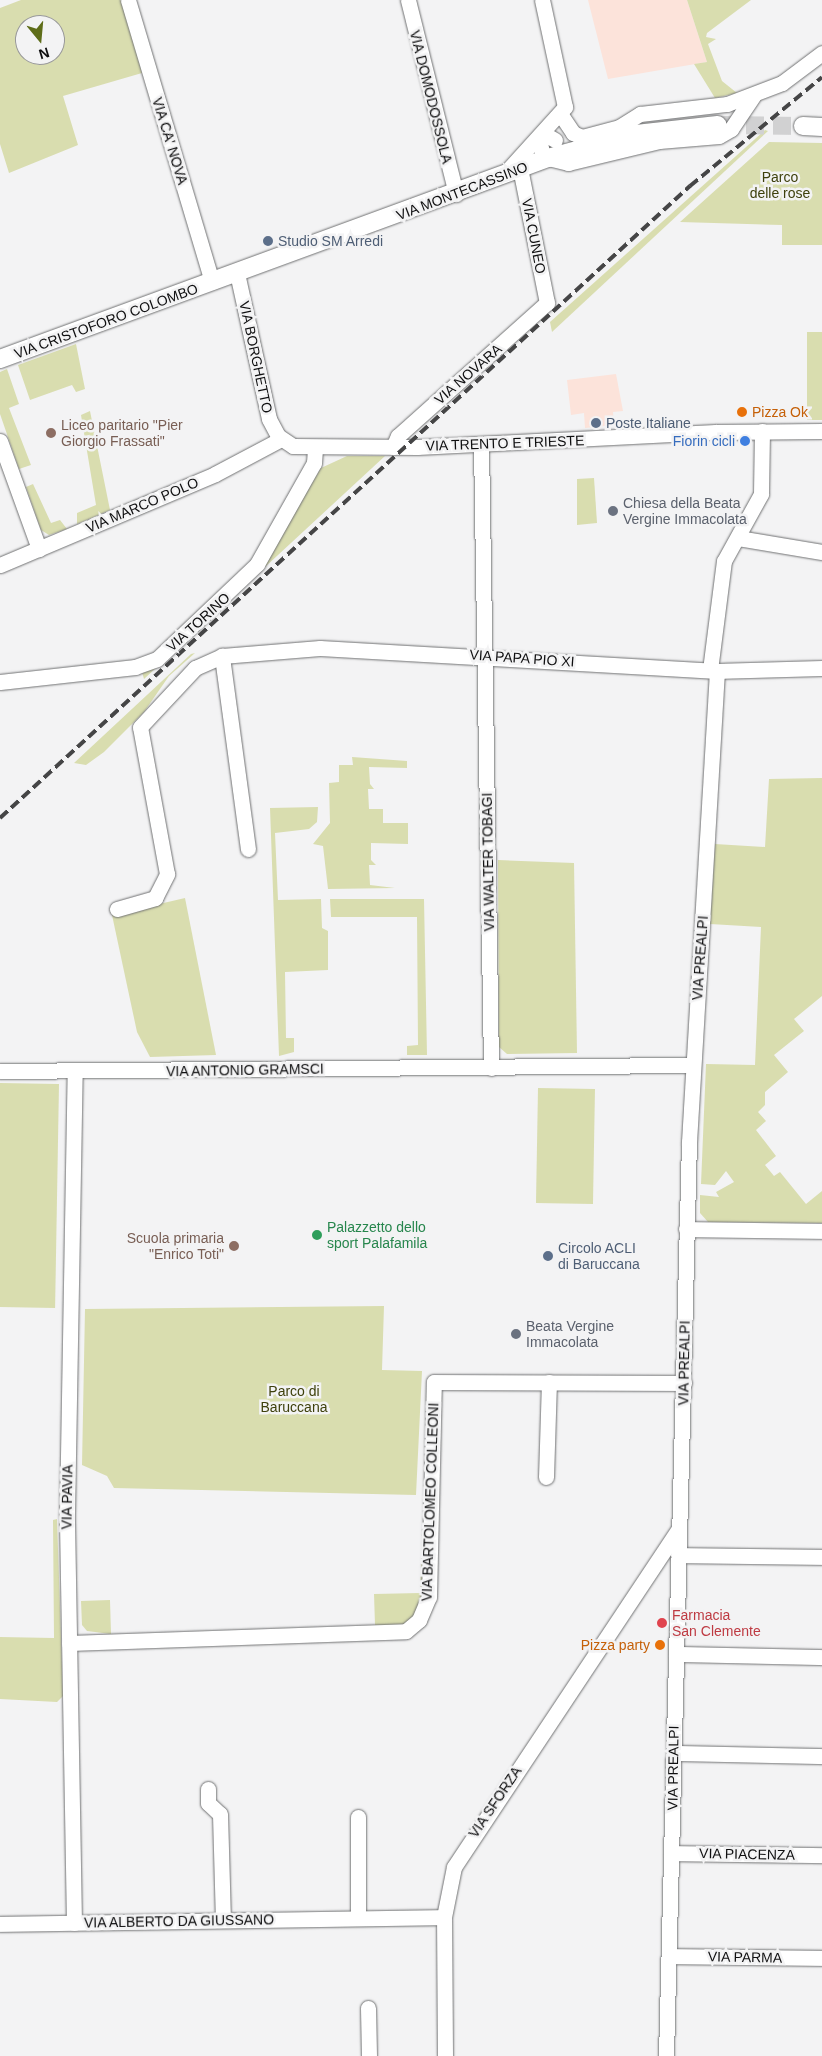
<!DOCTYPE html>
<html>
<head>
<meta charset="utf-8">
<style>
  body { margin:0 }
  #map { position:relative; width:822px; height:2056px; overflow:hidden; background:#f3f3f4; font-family:Helvetica,sans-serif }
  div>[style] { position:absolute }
  .commercial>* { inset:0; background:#fce3da }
  .green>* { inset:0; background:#d9ddaf; transform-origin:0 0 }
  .tertiary-tunnel>* { height:18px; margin-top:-9px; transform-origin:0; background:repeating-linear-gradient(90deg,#d1d1d2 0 18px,transparent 0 27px) }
  .roads { filter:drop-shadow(0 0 1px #707172) drop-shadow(0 0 1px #707172) }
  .minor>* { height:15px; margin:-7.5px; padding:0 7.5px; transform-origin:7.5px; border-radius:7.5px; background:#fff }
  .tertiary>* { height:18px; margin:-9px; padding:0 9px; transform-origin:9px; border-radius:9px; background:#fff }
  .rail>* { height:4px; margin-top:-2px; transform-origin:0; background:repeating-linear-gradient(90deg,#454546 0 10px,transparent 0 15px) }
  .dots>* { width:14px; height:14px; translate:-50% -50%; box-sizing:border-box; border:2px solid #f3f3f4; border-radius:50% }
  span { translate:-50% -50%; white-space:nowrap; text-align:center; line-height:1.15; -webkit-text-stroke:5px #f3f3f4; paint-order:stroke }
  .street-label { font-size:14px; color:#0f0f10 }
  .park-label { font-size:14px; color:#3e400c }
  .service-label { font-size:14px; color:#4e5e75 }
  .left { translate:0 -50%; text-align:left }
  .food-label { font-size:14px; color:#c56008 }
  .right { translate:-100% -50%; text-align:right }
  .education-label { font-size:14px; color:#785e54 }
  .shop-label { font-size:14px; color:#366cbe }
  .worship-label { font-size:14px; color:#5b616d }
  .leisure-label { font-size:14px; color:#27864d }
  .health-label { font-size:14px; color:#be3a42 }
  .north { position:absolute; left:15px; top:15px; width:50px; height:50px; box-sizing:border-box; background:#f3f3f4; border:1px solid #989899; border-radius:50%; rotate:163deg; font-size:14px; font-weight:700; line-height:20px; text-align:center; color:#0f0f10 }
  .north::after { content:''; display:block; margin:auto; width:18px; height:22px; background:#5e6d19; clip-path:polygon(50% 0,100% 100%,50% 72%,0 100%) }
</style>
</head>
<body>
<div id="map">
  <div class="commercial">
    <div style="clip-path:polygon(588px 0,687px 0,707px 62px,608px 79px)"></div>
    <div style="clip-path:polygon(616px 374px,623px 411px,613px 412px,614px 425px,585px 428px,584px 413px,571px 415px,567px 380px)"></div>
  </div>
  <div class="green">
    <div style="clip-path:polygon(evenodd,21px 0,122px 0,142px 73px,63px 96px,78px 145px,9px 173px,0 144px,0 8px,21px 0,25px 25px,55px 25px,55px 55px,25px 55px,25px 25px)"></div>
    <div style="clip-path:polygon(687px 0,751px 0,707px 33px,706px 37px,716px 39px,708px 44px,722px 81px,737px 93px,715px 98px,694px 64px,707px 62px)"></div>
    <div style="clip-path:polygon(765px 130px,768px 131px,552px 332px,550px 322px)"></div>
    <div style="clip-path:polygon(769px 142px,822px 143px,822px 245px,782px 245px,782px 225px,680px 222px)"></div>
    <div style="left:822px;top:332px;width:88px;height:15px;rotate:90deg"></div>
    <div style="clip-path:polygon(76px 344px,85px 389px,76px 392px,72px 385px,30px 400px,18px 365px)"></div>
    <div style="clip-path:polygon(7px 369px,19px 404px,9px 408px,31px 465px,19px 469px,0 414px,0 372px)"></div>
    <div style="clip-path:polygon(90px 411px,110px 510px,77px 524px,77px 513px,96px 505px,81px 415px)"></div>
    <div style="clip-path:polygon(347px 456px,385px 456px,144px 679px,142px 672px,287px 524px,321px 468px)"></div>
    <div style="clip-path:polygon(594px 478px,597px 523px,577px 525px,577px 479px)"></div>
    <div style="clip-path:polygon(33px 484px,51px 523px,60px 520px,67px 529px,49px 535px,41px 530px,26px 487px)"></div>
    <div style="clip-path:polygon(195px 653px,169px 676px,144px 712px,104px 752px,86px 765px,74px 763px,191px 654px)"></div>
    <div style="clip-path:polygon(352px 757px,407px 761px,407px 768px,369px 767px,370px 784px,374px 789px,368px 789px,369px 809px,383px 809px,383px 823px,408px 823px,408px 844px,371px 843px,371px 860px,376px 865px,369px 865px,370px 885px,395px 888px,328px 889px,323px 846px,313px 844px,330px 823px,329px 783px,339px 782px,339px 765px,353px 765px)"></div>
    <div style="clip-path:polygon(822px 778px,822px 996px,794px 1019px,804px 1031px,774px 1055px,788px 1072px,765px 1092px,765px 1105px,758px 1112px,766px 1121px,756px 1130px,776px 1156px,765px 1165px,774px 1176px,780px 1172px,806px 1204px,822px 1191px,822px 1223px,708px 1222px,700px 1213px,700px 1195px,719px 1197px,716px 1192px,734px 1182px,726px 1171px,715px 1185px,701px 1184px,706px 1064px,755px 1065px,761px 927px,710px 924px,715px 844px,765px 847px,769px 779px)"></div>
    <div style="clip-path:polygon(318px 807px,317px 822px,309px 829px,275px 833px,278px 900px,321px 899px,322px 928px,328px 931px,328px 970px,285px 972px,286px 1038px,294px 1038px,294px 1052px,279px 1056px,270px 808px)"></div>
    <div style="clip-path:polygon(498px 860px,574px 863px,577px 1053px,507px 1054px,499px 1047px)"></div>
    <div style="clip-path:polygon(185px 898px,216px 1055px,150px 1057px,137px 1032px,112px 915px)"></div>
    <div style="clip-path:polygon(330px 899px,424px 899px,427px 1055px,407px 1055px,407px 1046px,418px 1045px,417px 917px,331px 917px)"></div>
    <div style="left:59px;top:1084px;width:224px;height:59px;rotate:91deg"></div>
    <div style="left:538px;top:1088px;width:57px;height:115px;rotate:1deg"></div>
    <div style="clip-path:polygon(384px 1306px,382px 1370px,422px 1371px,416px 1495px,114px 1488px,107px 1476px,82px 1465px,85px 1309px)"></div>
    <div style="clip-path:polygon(57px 1519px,63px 1696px,57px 1702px,0 1699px,0 1637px,54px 1638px,53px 1520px)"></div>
    <div style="clip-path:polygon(422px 1544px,423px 1592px,416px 1614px,403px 1625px,375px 1625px,374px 1594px,420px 1593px)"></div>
    <div style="clip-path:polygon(110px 1600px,111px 1634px,87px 1631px,82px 1625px,81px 1601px)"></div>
  </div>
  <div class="tertiary-tunnel">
    <div style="left:719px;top:125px;width:84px;rotate:0.7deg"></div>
  </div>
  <div class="roads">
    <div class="minor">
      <div style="left:128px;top:0;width:294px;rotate:73.4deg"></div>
      <div style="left:408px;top:0;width:200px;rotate:76.1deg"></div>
      <div style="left:561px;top:115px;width:22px;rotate:56deg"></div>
      <div style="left:573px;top:133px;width:10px;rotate:24deg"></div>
      <div style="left:582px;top:137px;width:38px;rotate:-15deg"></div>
      <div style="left:619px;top:127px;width:25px;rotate:-32deg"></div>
      <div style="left:640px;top:114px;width:88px;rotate:-6.6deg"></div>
      <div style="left:727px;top:104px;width:59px;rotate:-20.9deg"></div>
      <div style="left:782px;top:83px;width:50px;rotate:-36.9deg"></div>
      <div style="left:555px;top:140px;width:10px;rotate:-151deg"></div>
      <div style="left:546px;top:135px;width:8px;rotate:157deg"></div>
      <div style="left:539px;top:138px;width:14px;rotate:78deg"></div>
      <div style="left:542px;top:152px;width:8px;rotate:45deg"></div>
      <div style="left:548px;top:158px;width:21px;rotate:14deg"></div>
      <div style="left:568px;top:163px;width:94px;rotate:-13.6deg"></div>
      <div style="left:659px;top:141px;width:60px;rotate:-4.8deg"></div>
      <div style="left:719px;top:136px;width:14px;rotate:-30deg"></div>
      <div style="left:731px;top:129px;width:40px;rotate:-56deg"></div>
      <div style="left:506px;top:172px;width:88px;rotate:-47.8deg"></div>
      <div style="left:565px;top:107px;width:109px;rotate:-102.1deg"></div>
      <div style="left:237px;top:273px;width:149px;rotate:77.6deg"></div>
      <div style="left:269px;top:419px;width:19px;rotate:62deg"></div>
      <div style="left:278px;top:436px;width:18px;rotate:34deg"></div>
      <div style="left:293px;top:446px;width:124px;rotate:0.5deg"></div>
      <div style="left:417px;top:447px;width:299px;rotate:-2.9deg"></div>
      <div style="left:716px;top:432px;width:106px;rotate:-0.5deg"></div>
      <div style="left:0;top:441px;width:115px;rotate:70.1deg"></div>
      <div style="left:481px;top:444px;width:624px;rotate:89.08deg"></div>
      <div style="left:393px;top:447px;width:12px;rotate:-66deg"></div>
      <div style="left:398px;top:436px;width:200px;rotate:-41.8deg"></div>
      <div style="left:547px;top:303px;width:138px;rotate:-101.3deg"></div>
      <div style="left:738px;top:538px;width:85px;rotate:9.5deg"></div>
      <div style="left:0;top:565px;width:233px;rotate:-22.9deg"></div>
      <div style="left:215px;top:474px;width:75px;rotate:-27.9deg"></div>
      <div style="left:710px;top:670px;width:110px;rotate:-82.7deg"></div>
      <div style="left:724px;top:561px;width:77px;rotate:-61.1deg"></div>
      <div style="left:761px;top:494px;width:63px;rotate:-89.1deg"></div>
      <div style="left:0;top:682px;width:136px;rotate:-6.3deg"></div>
      <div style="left:135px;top:667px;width:23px;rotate:-20deg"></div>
      <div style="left:157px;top:659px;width:138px;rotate:-43.5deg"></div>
      <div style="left:257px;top:564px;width:116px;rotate:-60.6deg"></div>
      <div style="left:314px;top:463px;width:14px;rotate:-86deg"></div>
      <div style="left:248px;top:849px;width:195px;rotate:-97.7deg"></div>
      <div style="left:222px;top:656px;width:98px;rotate:-4.7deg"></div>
      <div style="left:320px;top:648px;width:398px;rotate:3.3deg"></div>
      <div style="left:717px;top:671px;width:105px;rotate:-1.6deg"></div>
      <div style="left:117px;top:909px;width:40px;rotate:-16deg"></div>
      <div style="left:155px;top:898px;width:27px;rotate:-63deg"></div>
      <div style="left:167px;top:874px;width:149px;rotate:-100.4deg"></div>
      <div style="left:140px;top:727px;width:81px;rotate:-47deg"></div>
      <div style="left:195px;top:668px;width:30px;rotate:-24deg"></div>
      <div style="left:0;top:1071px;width:692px;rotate:-0.5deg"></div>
      <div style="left:686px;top:1229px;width:136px;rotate:0.8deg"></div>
      <div style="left:546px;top:1477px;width:95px;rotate:-88.2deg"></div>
      <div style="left:678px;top:1555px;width:144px;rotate:0.8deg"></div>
      <div style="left:69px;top:1643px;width:337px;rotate:-2deg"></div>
      <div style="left:406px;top:1631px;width:17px;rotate:-40deg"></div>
      <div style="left:419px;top:1620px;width:25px;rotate:-67deg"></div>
      <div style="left:429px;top:1597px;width:215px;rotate:-88.7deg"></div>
      <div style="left:434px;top:1382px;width:250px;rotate:0.2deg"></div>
      <div style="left:676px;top:1654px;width:146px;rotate:1.2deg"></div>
      <div style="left:674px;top:1753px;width:148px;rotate:1.2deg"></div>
      <div style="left:208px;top:1789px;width:14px;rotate:90deg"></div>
      <div style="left:208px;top:1803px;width:16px;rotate:43deg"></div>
      <div style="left:220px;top:1814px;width:106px;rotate:88.4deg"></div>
      <div style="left:671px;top:1853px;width:151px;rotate:0.8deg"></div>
      <div style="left:358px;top:1918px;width:101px;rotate:-90deg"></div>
      <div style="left:74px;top:1923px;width:410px;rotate:-91deg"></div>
      <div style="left:67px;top:1513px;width:441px;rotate:-89deg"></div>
      <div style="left:0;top:1924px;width:444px;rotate:-0.9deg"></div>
      <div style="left:669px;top:1956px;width:153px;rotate:0.7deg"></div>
      <div style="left:368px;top:2008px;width:48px;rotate:88.8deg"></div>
      <div style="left:445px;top:2056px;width:139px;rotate:-90.4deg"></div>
      <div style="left:444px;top:1917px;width:51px;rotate:-78.7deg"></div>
      <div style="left:454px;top:1867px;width:405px;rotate:-56.4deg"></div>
      <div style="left:666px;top:2056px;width:914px;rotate:-88.56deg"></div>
      <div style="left:689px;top:1142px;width:472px;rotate:-86.6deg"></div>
    </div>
    <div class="tertiary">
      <div style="left:803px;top:126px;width:19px;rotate:3deg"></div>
      <div style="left:0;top:359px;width:584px;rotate:-20.14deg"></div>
      <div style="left:548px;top:158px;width:91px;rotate:-15.3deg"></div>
      <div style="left:636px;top:134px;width:82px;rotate:-6.3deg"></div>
    </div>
  </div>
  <div class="rail">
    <div style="left:0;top:818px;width:936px;rotate:-42.49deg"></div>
    <div style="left:690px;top:186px;width:171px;rotate:-39.5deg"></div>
  </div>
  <div class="dots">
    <div style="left:268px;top:241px;background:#5c6f8a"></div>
    <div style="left:742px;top:412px;background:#e8710a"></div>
    <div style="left:596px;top:423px;background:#5c6f8a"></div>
    <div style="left:51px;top:433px;background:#8d6e63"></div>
    <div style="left:745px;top:441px;background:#3f7fe0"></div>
    <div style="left:613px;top:511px;background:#6b7280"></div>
    <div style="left:317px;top:1235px;background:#2e9e5b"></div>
    <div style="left:234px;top:1246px;background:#8d6e63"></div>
    <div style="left:548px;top:1256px;background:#5c6f8a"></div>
    <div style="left:516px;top:1334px;background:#6b7280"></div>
    <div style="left:662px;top:1623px;background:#e0444e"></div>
    <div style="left:660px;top:1645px;background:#e8710a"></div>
  </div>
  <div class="street-label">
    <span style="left:431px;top:97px;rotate:76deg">VIA DOMODOSSOLA</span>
    <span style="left:170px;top:141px;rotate:73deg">VIA CA' NOVA</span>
    <span style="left:462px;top:191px;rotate:-21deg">VIA MONTECASSINO</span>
    <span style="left:534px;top:236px;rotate:79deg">VIA CUNEO</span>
    <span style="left:106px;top:321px;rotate:-20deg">VIA CRISTOFORO COLOMBO</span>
    <span style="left:256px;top:357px;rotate:78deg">VIA BORGHETTO</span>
    <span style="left:468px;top:374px;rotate:-41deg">VIA NOVARA</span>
    <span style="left:505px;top:443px;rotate:-2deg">VIA TRENTO E TRIESTE</span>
    <span style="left:142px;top:505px;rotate:-23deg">VIA MARCO POLO</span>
    <span style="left:198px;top:622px;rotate:-42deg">VIA TORINO</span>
    <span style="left:522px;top:658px;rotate:4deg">VIA PAPA PIO XI</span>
    <span style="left:488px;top:862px;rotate:-91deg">VIA WALTER TOBAGI</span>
    <span style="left:700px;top:958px;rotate:-86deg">VIA PREALPI</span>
    <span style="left:245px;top:1070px;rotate:-1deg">VIA ANTONIO GRAMSCI</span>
    <span style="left:684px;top:1363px;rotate:-89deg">VIA PREALPI</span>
    <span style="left:67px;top:1497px;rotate:-89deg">VIA PAVIA</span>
    <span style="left:430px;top:1502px;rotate:-88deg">VIA BARTOLOMEO COLLEONI</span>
    <span style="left:673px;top:1768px;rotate:-89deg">VIA PREALPI</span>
    <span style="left:495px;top:1802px;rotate:-56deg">VIA SFORZA</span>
    <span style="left:747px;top:1854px;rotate:1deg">VIA PIACENZA</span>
    <span style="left:179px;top:1921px;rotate:-1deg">VIA ALBERTO DA GIUSSANO</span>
    <span style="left:745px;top:1957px;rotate:1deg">VIA PARMA</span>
  </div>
  <div class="park-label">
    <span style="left:780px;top:185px">Parco<br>delle rose</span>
    <span style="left:294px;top:1399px">Parco di<br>Baruccana</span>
  </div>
  <div class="service-label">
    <span class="left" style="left:278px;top:241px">Studio SM Arredi</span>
    <span class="left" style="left:606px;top:423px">Poste Italiane</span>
    <span class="left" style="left:558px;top:1256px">Circolo ACLI<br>di Baruccana</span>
  </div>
  <div class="food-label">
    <span class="left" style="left:752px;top:412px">Pizza Ok</span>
    <span class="right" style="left:650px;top:1645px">Pizza party</span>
  </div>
  <div class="education-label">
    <span class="left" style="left:61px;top:433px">Liceo paritario "Pier<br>Giorgio Frassati"</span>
    <span class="right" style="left:224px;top:1246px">Scuola primaria<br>"Enrico Toti"</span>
  </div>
  <div class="shop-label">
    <span class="right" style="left:735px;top:441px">Fiorin cicli</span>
  </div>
  <div class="worship-label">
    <span class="left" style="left:623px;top:511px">Chiesa della Beata<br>Vergine Immacolata</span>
    <span class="left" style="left:526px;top:1334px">Beata Vergine<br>Immacolata</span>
  </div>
  <div class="leisure-label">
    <span class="left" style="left:327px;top:1235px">Palazzetto dello<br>sport Palafamila</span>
  </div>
  <div class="health-label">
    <span class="left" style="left:672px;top:1623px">Farmacia<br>San Clemente</span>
  </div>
  <div class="north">N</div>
</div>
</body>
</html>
